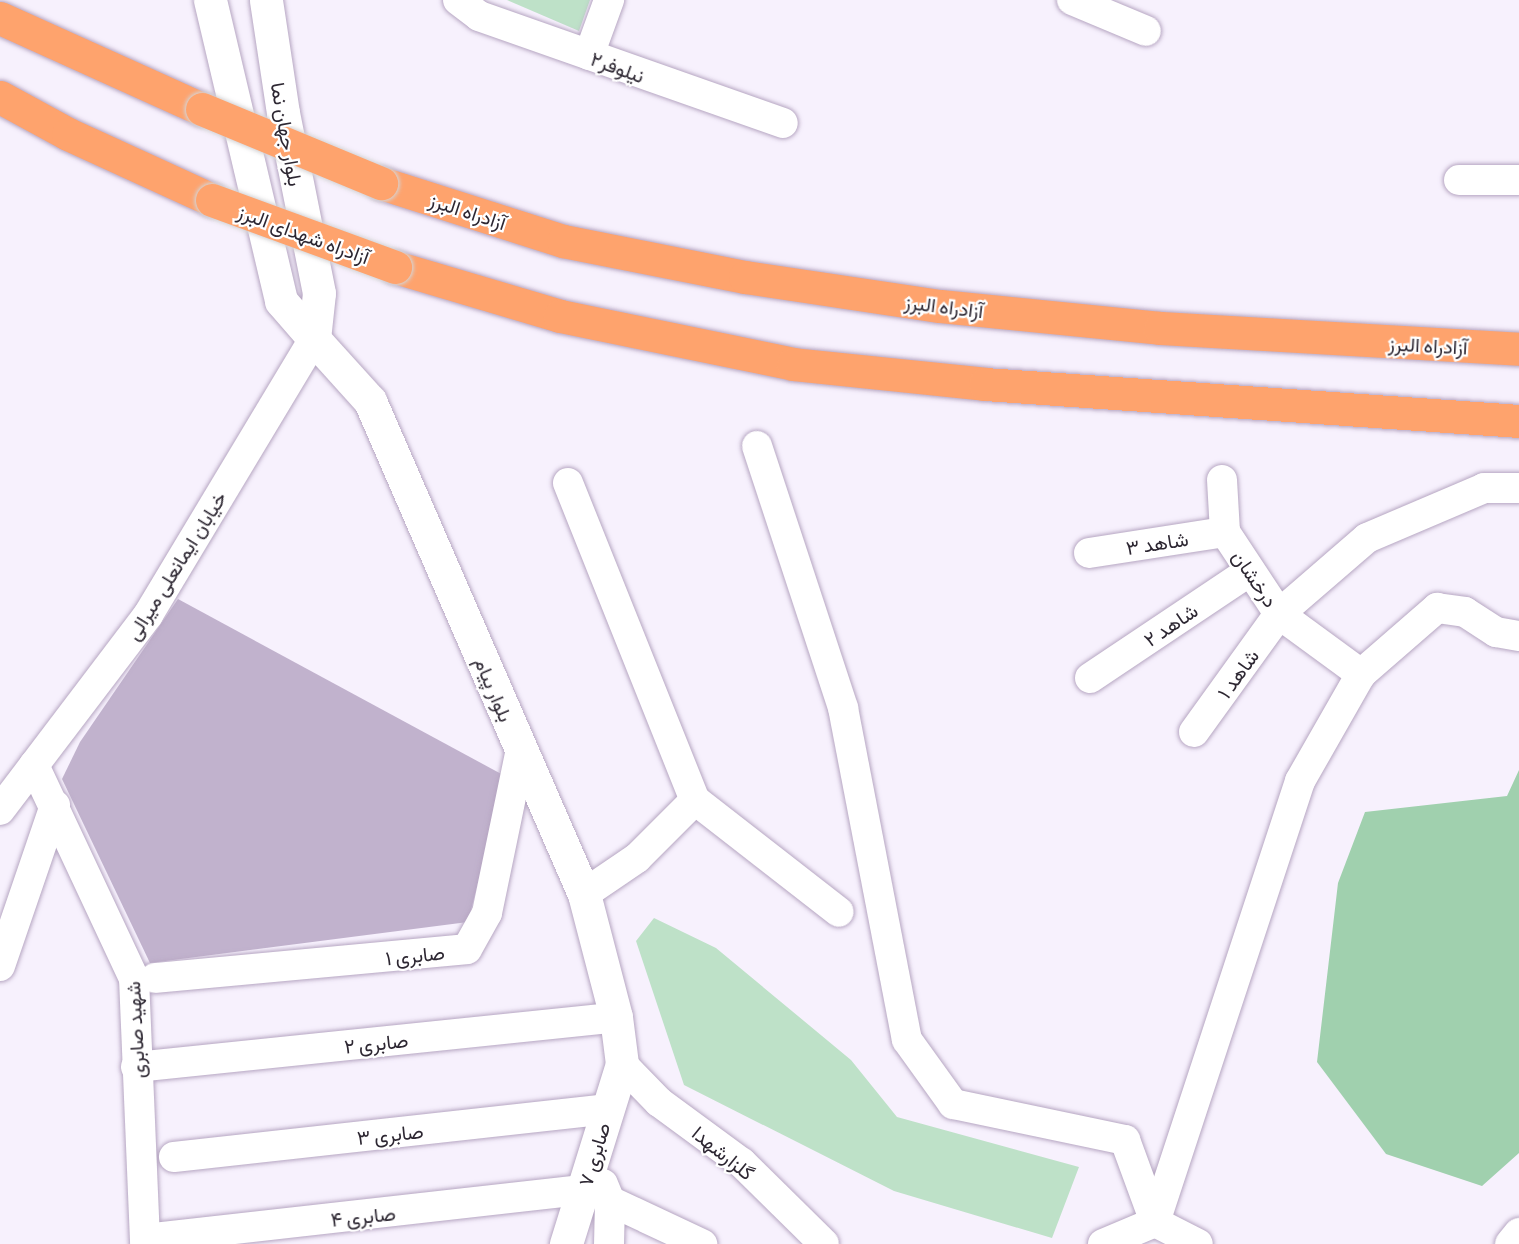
<!DOCTYPE html>
<html>
<head>
<meta charset="utf-8">
<style>
  body { margin:0 }
  #map { position:relative; width:1519px; height:1244px; overflow:hidden; background:#f7f1fd; font-family:Literata,Vazirmatn,serif }
  div>[style] { position:absolute }
  .green>* { inset:0; background:#bee1c8 }
  .forest>* { inset:0; background:#a0d0ae }
  .building>* { inset:0; background:#c1b2cd }
  .roads { filter:drop-shadow(0 0 2px #b6a6c2) drop-shadow(0 0 2px #b6a6c2) }
  .minor>* { height:30px; margin:-15px; padding:0 15px; transform-origin:15px; border-radius:15px; background:#fff }
  .tertiary>* { height:33px; margin:-16.5px; padding:0 16.5px; transform-origin:16.5px; border-radius:16.5px; background:#fff }
  .motorway>* { height:33px; margin:-16.5px; padding:0 16.5px; transform-origin:16.5px; border-radius:16.5px; background:#fea36d }
  .bridges { filter:drop-shadow(0 0 2px #d5d4d6) drop-shadow(0 0 2px #d5d4d6) }
  .motorway-bridge>* { height:33px; margin:-16.5px; padding:0 16.5px; transform-origin:16.5px; border-radius:16.5px; background:#fea36d }
  span { translate:-50% -50%; white-space:nowrap; text-align:center; line-height:1.15; -webkit-text-stroke:4.5px #fff; paint-order:stroke }
  .street-label { font-size:20px; color:#2d2732 }
</style>
</head>
<body>
<div id="map">
  <div class="green">
    <div style="clip-path:polygon(507px 0,590px 0,579px 31px)"></div>
    <div style="clip-path:polygon(654px 918px,716px 948px,851px 1060px,897px 1117px,1079px 1167px,1052px 1238px,894px 1191px,684px 1085px,636px 941px)"></div>
  </div>
  <div class="forest">
    <div style="clip-path:polygon(1519px 770px,1519px 1153px,1482px 1186px,1386px 1154px,1317px 1062px,1338px 883px,1365px 812px,1507px 796px)"></div>
  </div>
  <div class="building">
    <div style="clip-path:polygon(178px 599px,505px 776px,468px 922px,150px 963px,62px 779px,80px 742px)"></div>
  </div>
  <div class="roads">
    <div class="minor">
      <div style="left:458px;top:0;width:26px;rotate:37deg"></div>
      <div style="left:479px;top:16px;width:322px;rotate:19.4deg"></div>
      <div style="left:1072px;top:0;width:80px;rotate:22.7deg"></div>
      <div style="left:589px;top:55px;width:59px;rotate:-70deg"></div>
      <div style="left:1459px;top:180px;width:60px"></div>
      <div style="left:757px;top:446px;width:276px;rotate:71.8deg"></div>
      <div style="left:843px;top:708px;width:338px;rotate:79.1deg"></div>
      <div style="left:907px;top:1040px;width:79px;rotate:54.3deg"></div>
      <div style="left:953px;top:1104px;width:176px;rotate:11.8deg"></div>
      <div style="left:1125px;top:1140px;width:87px;rotate:69.9deg"></div>
      <div style="left:1222px;top:480px;width:52px;rotate:86.7deg"></div>
      <div style="left:1225px;top:532px;width:98px;rotate:56.6deg"></div>
      <div style="left:1279px;top:614px;width:102px;rotate:36.2deg"></div>
      <div style="left:568px;top:483px;width:341px;rotate:68.2deg"></div>
      <div style="left:695px;top:800px;width:82px;rotate:135deg"></div>
      <div style="left:637px;top:858px;width:64px;rotate:145.8deg"></div>
      <div style="left:1089px;top:553px;width:138px;rotate:-8.8deg"></div>
      <div style="left:1090px;top:678px;width:192px;rotate:-33.8deg"></div>
      <div style="left:1194px;top:732px;width:145px;rotate:-54.2deg"></div>
      <div style="left:1279px;top:614px;width:116px;rotate:-40.8deg"></div>
      <div style="left:1367px;top:538px;width:127px;rotate:-23.1deg"></div>
      <div style="left:1484px;top:488px;width:35px"></div>
      <div style="left:34px;top:765px;width:235px;rotate:64.9deg"></div>
      <div style="left:134px;top:978px;width:266px;rotate:87.6deg"></div>
      <div style="left:695px;top:800px;width:182px;rotate:37.9deg"></div>
      <div style="left:0;top:810px;width:245px;rotate:-52.8deg"></div>
      <div style="left:148px;top:615px;width:322px;rotate:-59deg"></div>
      <div style="left:0;top:966px;width:170px;rotate:-71.1deg"></div>
      <div style="left:155px;top:978px;width:313px;rotate:-5.3deg"></div>
      <div style="left:467px;top:949px;width:41px;rotate:-60.9deg"></div>
      <div style="left:487px;top:913px;width:167px;rotate:-78.3deg"></div>
      <div style="left:622px;top:1064px;width:53px;rotate:45.8deg"></div>
      <div style="left:659px;top:1102px;width:103px;rotate:36.3deg"></div>
      <div style="left:742px;top:1163px;width:115px;rotate:44.6deg"></div>
      <div style="left:136px;top:1067px;width:483px;rotate:-5.9deg"></div>
      <div style="left:174px;top:1157px;width:435px;rotate:-6.3deg"></div>
      <div style="left:603px;top:1184px;width:18px;rotate:68deg"></div>
      <div style="left:610px;top:1201px;width:43px;rotate:91.3deg"></div>
      <div style="left:610px;top:1201px;width:102px;rotate:25.1deg"></div>
      <div style="left:1155px;top:1222px;width:464px;rotate:-71.8deg"></div>
      <div style="left:1300px;top:781px;width:123px;rotate:-60.3deg"></div>
      <div style="left:1361px;top:674px;width:101px;rotate:-41deg"></div>
      <div style="left:1437px;top:608px;width:28px;rotate:8deg"></div>
      <div style="left:1465px;top:612px;width:37px;rotate:33deg"></div>
      <div style="left:1496px;top:632px;width:23px;rotate:10deg"></div>
      <div style="left:145px;top:1239px;width:440px;rotate:-6.4deg"></div>
      <div style="left:1103px;top:1244px;width:56px;rotate:-22.9deg"></div>
      <div style="left:1155px;top:1222px;width:48px;rotate:27.1deg"></div>
    </div>
    <div class="tertiary">
      <div style="left:210px;top:0;width:309px;rotate:76.7deg"></div>
      <div style="left:281px;top:301px;width:50px;rotate:49deg"></div>
      <div style="left:314px;top:339px;width:46px;rotate:-83.8deg"></div>
      <div style="left:319px;top:293px;width:184px;rotate:-101.3deg"></div>
      <div style="left:283px;top:113px;width:114px;rotate:-98.6deg"></div>
      <div style="left:314px;top:339px;width:84px;rotate:47.9deg"></div>
      <div style="left:370px;top:401px;width:537px;rotate:66.54deg"></div>
      <div style="left:584px;top:894px;width:127px;rotate:75.4deg"></div>
      <div style="left:616px;top:1017px;width:47px;rotate:82.7deg"></div>
      <div style="left:622px;top:1064px;width:189px;rotate:107.3deg"></div>
      <div style="left:1511px;top:1244px;width:13px;rotate:-51deg"></div>
    </div>
    <div class="motorway">
      <div style="left:0;top:18px;width:222px;rotate:24.3deg"></div>
      <div style="left:0;top:97px;width:77px;rotate:28.6deg"></div>
      <div style="left:68px;top:134px;width:158px;rotate:24.6deg"></div>
      <div style="left:381px;top:183px;width:191px;rotate:17.7deg"></div>
      <div style="left:563px;top:241px;width:186px;rotate:11.2deg"></div>
      <div style="left:745px;top:277px;width:197px;rotate:8.5deg"></div>
      <div style="left:940px;top:306px;width:221px;rotate:5.7deg"></div>
      <div style="left:1160px;top:328px;width:360px;rotate:3.3deg"></div>
      <div style="left:395px;top:267px;width:172px;rotate:16.5deg"></div>
      <div style="left:560px;top:316px;width:238px;rotate:11.6deg"></div>
      <div style="left:793px;top:364px;width:193px;rotate:5.9deg"></div>
      <div style="left:985px;top:384px;width:535px;rotate:3.96deg"></div>
    </div>
  </div>
  <div class="bridges">
    <div class="motorway-bridge">
      <div style="left:202px;top:109px;width:194px;rotate:22.5deg"></div>
      <div style="left:212px;top:200px;width:195px;rotate:20.1deg"></div>
    </div>
  </div>
  <div class="street-label">
    <span style="left:618px;top:66px;rotate:20deg">۲نیلوفر</span>
    <span style="left:288px;top:134px;rotate:80deg">بلوار جهان نما</span>
    <span style="left:468px;top:210px;rotate:18deg">آزادراه البرز</span>
    <span style="left:304px;top:233px;rotate:20deg">آزادراه شهدای البرز</span>
    <span style="left:944px;top:305px;rotate:7deg">آزادراه البرز</span>
    <span style="left:1428px;top:344px;rotate:3deg">آزادراه البرز</span>
    <span style="left:1157px;top:542px;rotate:-9deg">شاهد ۳</span>
    <span style="left:175px;top:565px;rotate:-58deg">خیابان ایمانعلی میرالی</span>
    <span style="left:1256px;top:578px;rotate:56deg">درخشان</span>
    <span style="left:1170px;top:624px;rotate:-34deg">شاهد ۲</span>
    <span style="left:1237px;top:673px;rotate:-54deg">شاهد ۱</span>
    <span style="left:495px;top:689px;rotate:67deg">بلوار پیام</span>
    <span style="left:415px;top:954px;rotate:-6deg">صابری ۱</span>
    <span style="left:134px;top:1030px;rotate:-93deg">شهید صابری</span>
    <span style="left:376px;top:1042px;rotate:-6deg">صابری ۲</span>
    <span style="left:390px;top:1133px;rotate:-6deg">صابری ۳</span>
    <span style="left:724px;top:1152px;rotate:39deg">گلزارشهدا</span>
    <span style="left:593px;top:1154px;rotate:-73deg">صابری ۷</span>
    <span style="left:363px;top:1215px;rotate:-6deg">صابری ۴</span>
  </div>
</div>
</body>
</html>
